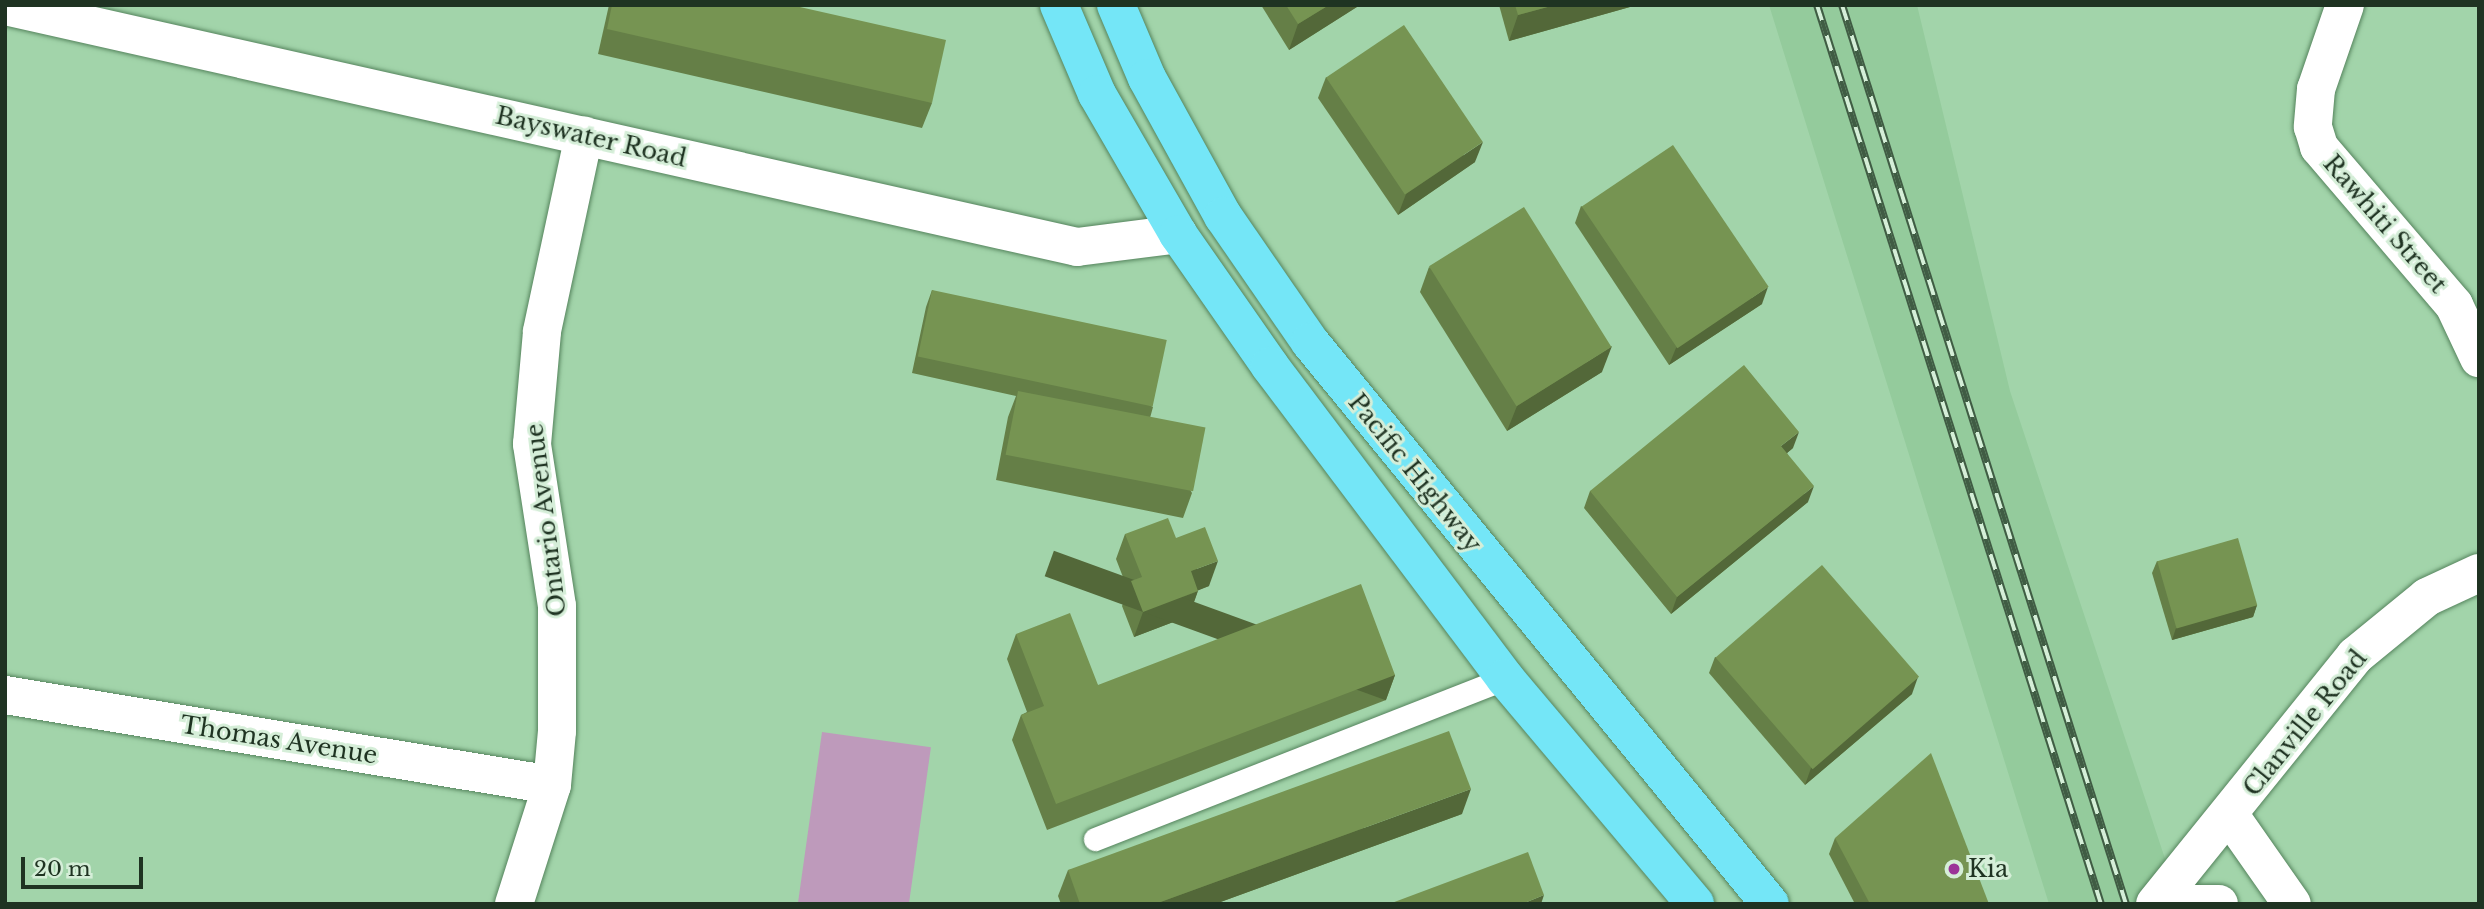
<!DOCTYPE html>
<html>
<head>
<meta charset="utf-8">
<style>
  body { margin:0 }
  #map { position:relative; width:2484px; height:909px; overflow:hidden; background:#a2d4aa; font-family:"Libre Baskerville",serif }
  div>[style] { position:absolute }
  .built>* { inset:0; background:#94cb9c }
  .green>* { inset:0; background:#be9abb; transform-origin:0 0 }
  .roads { filter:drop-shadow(0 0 2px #55845d) drop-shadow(0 0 2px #55845d) }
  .service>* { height:23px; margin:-11.5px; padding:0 11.5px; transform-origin:11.5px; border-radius:11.5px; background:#fff }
  .minor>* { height:38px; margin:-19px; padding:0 19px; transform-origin:19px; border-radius:19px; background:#fff }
  .tertiary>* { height:38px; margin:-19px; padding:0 19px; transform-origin:19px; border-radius:19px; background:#fff }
  .trunk>* { height:38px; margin:-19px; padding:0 19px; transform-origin:19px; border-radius:19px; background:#74e6f7 }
  .rail>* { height:8px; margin-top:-4px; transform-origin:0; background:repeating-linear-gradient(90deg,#d5eed8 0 16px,#405c44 0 32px); box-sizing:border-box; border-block:2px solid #405c44 }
  .wall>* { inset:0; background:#657f47 }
  .shaded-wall>* { inset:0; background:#536839; transform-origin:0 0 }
  .building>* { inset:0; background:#769452; transform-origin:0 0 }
  .dots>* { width:19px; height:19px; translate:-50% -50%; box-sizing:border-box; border:4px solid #d5eed8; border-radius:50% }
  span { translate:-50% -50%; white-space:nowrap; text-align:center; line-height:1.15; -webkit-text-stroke:6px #d5eed8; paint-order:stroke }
  .street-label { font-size:24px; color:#1f3322 }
  .poi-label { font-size:24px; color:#1f3322 }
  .left { translate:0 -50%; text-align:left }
  .frame { position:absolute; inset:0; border:7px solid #1f3322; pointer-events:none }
  .scale { position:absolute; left:21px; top:857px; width:122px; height:32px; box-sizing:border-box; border:4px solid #1f3322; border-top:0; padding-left:9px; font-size:21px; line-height:24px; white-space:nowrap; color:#1f3322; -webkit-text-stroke:5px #d5eed8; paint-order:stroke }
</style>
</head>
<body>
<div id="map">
  <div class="built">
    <div style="clip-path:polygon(1769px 5px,1917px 5px,2010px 391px,2180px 904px,2049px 904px)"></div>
  </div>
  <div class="green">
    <div style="left:822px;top:732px;width:110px;height:173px;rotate:8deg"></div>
  </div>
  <div class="roads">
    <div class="service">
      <div style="left:1095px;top:839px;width:440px;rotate:-21.4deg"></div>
    </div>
    <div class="minor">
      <div style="left:5px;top:6px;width:1099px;rotate:12.67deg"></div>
      <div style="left:1077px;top:247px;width:102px;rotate:-7.3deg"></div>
      <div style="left:5px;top:695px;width:554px;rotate:9.34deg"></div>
      <div style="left:514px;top:904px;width:125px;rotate:-72.3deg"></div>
      <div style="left:552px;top:785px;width:54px;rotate:-84.7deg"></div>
      <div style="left:557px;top:731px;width:125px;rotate:-90deg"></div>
      <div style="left:557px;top:606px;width:164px;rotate:-98.8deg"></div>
      <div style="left:532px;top:444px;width:113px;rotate:-84.9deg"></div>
      <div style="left:542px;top:331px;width:200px;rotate:-77.9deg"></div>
    </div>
    <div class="tertiary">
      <div style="left:2345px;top:5px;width:89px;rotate:109deg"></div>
      <div style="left:2316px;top:89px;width:38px;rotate:95deg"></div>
      <div style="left:2313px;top:127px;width:21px;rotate:73deg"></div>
      <div style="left:2319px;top:147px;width:208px;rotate:49.5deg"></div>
      <div style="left:2454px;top:305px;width:59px;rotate:64.7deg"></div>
      <div style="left:2231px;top:817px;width:106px;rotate:55deg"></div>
      <div style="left:2155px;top:904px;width:319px;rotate:-51.1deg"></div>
      <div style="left:2355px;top:656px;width:93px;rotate:-39.3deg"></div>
      <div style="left:2427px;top:597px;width:57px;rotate:-24.8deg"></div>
      <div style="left:2181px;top:904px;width:38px"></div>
    </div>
    <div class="trunk">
      <div style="left:1059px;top:5px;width:97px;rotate:66.9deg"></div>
      <div style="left:1097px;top:94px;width:162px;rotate:59.9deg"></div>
      <div style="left:1178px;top:234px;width:161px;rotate:55.1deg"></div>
      <div style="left:1270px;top:366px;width:391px;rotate:53deg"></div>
      <div style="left:1505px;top:678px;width:295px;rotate:49.9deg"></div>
      <div style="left:1116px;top:5px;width:79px;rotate:67deg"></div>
      <div style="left:1147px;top:78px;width:158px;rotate:61.2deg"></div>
      <div style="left:1223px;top:216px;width:153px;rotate:55.4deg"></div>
      <div style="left:1310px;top:342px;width:726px;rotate:50.7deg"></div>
    </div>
  </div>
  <div class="rail">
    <div style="left:1817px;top:5px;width:943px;rotate:72.47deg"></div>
    <div style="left:1842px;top:5px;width:943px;rotate:72.47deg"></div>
  </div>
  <div class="wall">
    <div style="clip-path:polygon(609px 5px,791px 5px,932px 103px,922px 128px,598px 54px)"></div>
    <div style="clip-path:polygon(1261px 5px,1360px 5px,1289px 50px)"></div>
    <div style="clip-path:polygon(1499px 5px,1637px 5px,1509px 41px)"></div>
    <div style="clip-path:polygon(1326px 77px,1475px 162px,1398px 215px,1318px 98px)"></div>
    <div style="clip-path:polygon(1581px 206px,1762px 304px,1669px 365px,1575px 223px)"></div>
    <div style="clip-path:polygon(1429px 267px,1602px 372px,1507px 431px,1420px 292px)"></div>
    <div style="clip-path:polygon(932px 290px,1153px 407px,1150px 418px,1192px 493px,1183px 518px,996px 480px,1008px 417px,1016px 396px,912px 373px,926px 307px)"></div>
    <div style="clip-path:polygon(1793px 448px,1787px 453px,1808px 502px,1671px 614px,1584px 508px,1590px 491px)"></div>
    <div style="clip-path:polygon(1125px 534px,1176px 538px,1209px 586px,1198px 590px,1189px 616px,1134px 637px,1122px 606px,1128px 590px,1116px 559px)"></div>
    <div style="clip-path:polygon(2157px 561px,2257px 605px,2253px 617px,2172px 640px,2152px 573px)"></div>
    <div style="clip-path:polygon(1016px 634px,1098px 685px,1395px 675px,1386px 700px,1047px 830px,1012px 740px,1021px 715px,1027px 712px,1007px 659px)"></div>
    <div style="clip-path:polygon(1715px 657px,1912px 694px,1805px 785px,1709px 673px)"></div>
    <div style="clip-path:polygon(1462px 814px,1215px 904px,1061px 904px,1058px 896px,1068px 870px)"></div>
    <div style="clip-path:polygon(1835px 838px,1989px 904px,1855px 904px,1829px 854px)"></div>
  </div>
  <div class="shaded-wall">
    <div style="clip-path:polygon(1329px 5px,1360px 5px,1289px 50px,1298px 24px)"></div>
    <div style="clip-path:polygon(1555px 5px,1637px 5px,1509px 41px,1518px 15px)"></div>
    <div style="clip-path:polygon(1483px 142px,1475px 162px,1398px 215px,1406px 194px)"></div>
    <div style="clip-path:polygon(1768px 287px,1762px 304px,1669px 365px,1676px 348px)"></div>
    <div style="clip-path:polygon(1612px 346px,1602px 372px,1507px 431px,1517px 406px)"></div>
    <div style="clip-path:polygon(1799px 432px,1793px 448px,1775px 463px,1781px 446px)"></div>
    <div style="clip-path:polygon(1814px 486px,1808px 502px,1671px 614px,1677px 597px)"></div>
    <div style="clip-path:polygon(1218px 561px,1209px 586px,1182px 597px,1191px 571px)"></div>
    <div style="clip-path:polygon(1198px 591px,1189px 616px,1134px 637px,1143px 612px)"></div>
    <div style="clip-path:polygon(2257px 605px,2253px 617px,2172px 640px,2176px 628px)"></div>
    <div style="left:1395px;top:675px;width:27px;height:363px;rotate:110deg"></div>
    <div style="clip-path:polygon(1918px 677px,1912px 694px,1805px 785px,1811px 768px)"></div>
    <div style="clip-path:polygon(1471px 789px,1462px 814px,1215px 904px,1155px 904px)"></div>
    <div style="clip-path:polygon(1544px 895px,1541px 904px,1522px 904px)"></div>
  </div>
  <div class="building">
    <div style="clip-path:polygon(612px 5px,791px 5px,946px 40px,932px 103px,607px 29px)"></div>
    <div style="clip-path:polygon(1286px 5px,1329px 5px,1298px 24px)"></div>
    <div style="clip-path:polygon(1515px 5px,1555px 5px,1518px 15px)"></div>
    <div style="left:1404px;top:25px;width:141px;height:94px;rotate:56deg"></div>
    <div style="left:1673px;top:145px;width:171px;height:110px;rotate:56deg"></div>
    <div style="left:1524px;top:207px;width:165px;height:112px;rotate:58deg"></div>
    <div style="left:932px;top:290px;width:240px;height:68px;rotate:12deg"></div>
    <div style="clip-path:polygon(1744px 365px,1799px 432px,1781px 446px,1814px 486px,1677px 597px,1590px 491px)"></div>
    <div style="left:1018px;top:391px;width:191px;height:65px;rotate:11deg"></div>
    <div style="clip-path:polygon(1168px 518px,1176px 538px,1205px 527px,1218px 561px,1191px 571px,1198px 591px,1143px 612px,1131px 581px,1142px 577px,1125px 534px)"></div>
    <div style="left:2238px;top:538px;width:70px;height:84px;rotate:74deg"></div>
    <div style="left:1822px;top:565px;width:148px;height:141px;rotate:49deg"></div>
    <div style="clip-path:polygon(1361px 584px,1395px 675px,1056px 804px,1021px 715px,1044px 706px,1016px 634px,1070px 613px,1098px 685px)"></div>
    <div style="clip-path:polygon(1449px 731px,1471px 789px,1155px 904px,1080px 904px,1068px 870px)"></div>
    <div style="clip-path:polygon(1931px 753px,1989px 904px,1870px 904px,1835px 838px)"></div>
    <div style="clip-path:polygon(1528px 852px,1544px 895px,1522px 904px,1389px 904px)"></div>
  </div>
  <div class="dots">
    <div style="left:1954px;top:869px;background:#9b3498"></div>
  </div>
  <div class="street-label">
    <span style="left:591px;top:137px;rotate:13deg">Bayswater Road</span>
    <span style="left:2385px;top:224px;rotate:49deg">Rawhiti Street</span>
    <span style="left:1415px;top:473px;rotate:51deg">Pacific Highway</span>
    <span style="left:546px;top:520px;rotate:-97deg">Ontario Avenue</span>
    <span style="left:2305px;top:723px;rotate:-51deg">Clanville Road</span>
    <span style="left:279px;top:740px;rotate:9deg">Thomas Avenue</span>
  </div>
  <div class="poi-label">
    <span class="left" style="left:1968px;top:869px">Kia</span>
  </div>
  <div class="frame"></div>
  <div class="scale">20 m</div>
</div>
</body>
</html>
